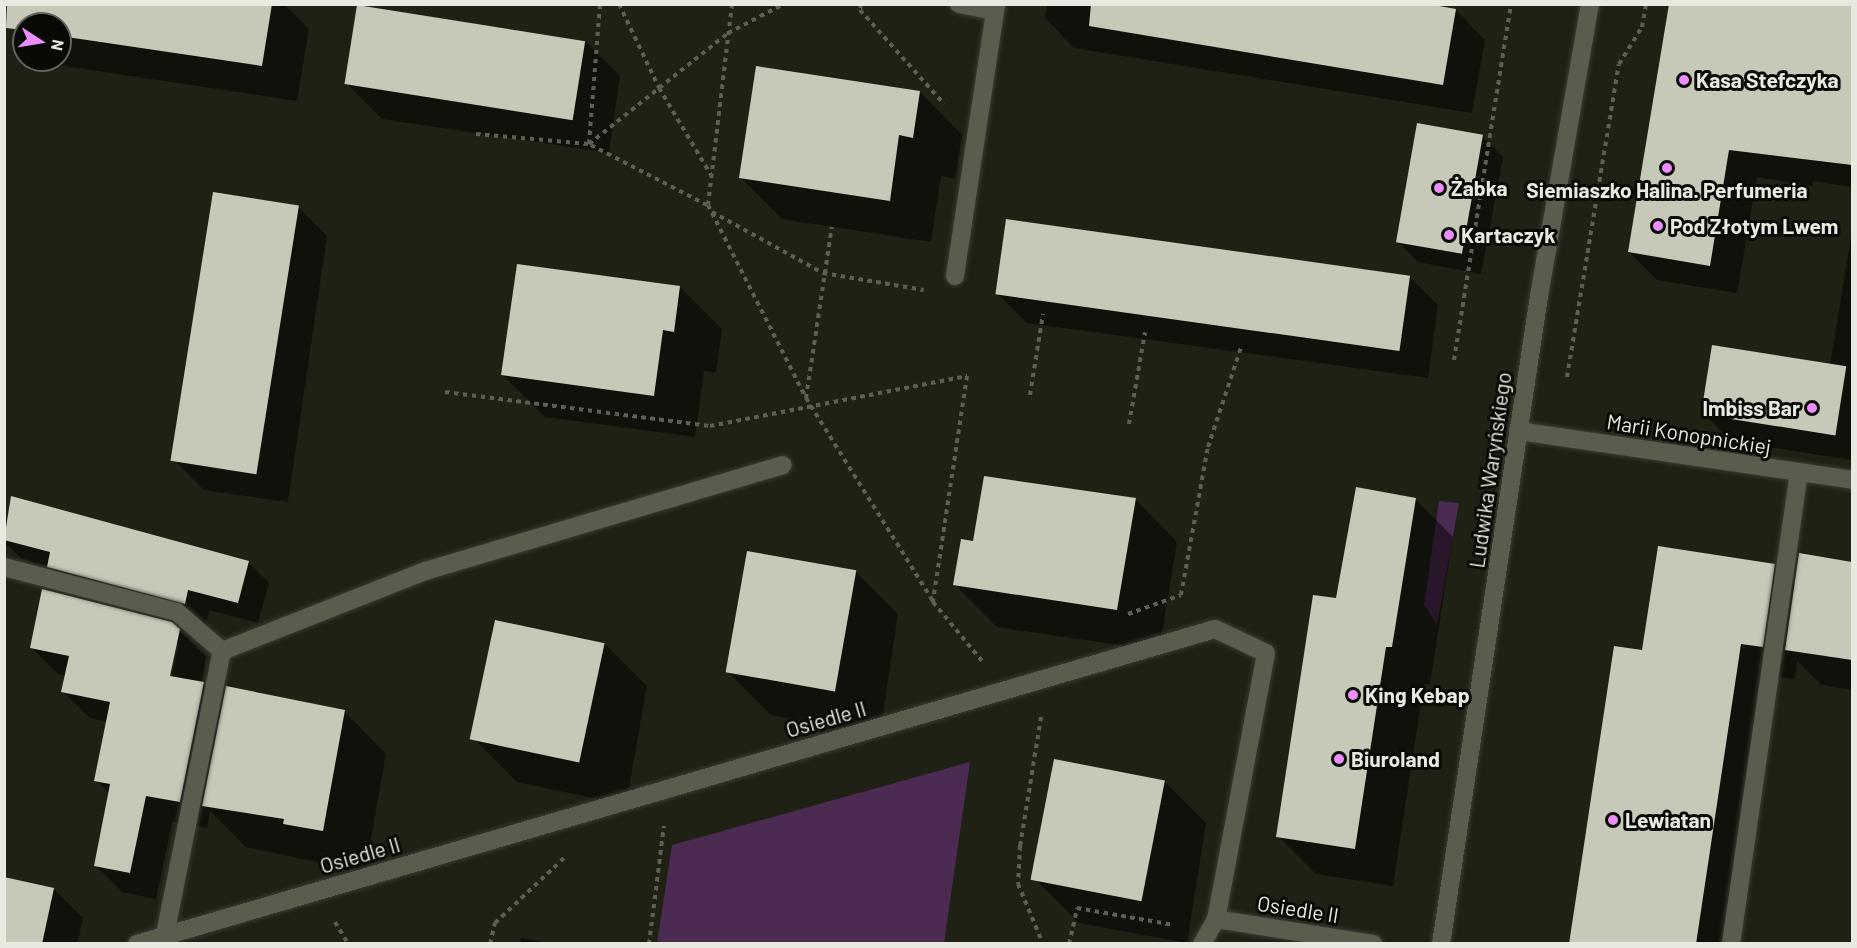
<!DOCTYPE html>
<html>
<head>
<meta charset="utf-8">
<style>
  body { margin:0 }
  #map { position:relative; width:1857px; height:948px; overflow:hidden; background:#1f2114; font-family:Barlow,sans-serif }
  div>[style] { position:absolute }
  .green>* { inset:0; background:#4c2b52 }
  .shadow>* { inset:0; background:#0007 }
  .building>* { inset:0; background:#c6c9b8; transform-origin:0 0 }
  .path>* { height:4px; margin-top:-2px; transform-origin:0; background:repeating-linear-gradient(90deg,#5d5f53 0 4.5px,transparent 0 9px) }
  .roads { filter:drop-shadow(0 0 2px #3a3c33) drop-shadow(0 0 2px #3a3c33) }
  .street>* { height:18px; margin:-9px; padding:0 9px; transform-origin:9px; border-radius:9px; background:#5a5d4e }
  .secondary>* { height:18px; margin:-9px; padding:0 9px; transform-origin:9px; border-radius:9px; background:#5a5d4e }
  .dots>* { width:16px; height:16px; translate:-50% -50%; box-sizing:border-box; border:3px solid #090a05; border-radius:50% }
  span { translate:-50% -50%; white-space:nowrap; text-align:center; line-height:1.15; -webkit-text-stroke:6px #090a05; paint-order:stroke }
  .poi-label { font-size:21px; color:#e8eae1; font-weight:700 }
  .left { translate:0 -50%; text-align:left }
  .right { translate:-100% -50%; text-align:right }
  .street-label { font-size:21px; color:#e8eae1 }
  .frame { position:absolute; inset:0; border:6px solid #e8eae1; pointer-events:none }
  .north { position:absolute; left:12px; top:12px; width:60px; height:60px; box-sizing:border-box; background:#090a05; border:2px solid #62645d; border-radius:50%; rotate:102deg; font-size:16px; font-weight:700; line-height:24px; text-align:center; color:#e8eae1 }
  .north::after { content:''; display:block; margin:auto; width:21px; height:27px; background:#ea8dfd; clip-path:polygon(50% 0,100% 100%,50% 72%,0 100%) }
</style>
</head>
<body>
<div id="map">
  <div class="green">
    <div style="clip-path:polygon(1439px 501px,1459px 503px,1437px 625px,1424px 605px)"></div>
    <div style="clip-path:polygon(970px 762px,944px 943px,657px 943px,672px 845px)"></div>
  </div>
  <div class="shadow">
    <div style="clip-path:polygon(26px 4px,284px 4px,309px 29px,297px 101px,57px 65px,53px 60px,60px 60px,60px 24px,24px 24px,24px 31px,22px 29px)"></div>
    <div style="clip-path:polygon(1047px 4px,1419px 4px,1456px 10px,1485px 40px,1472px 113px,1074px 48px,1045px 18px)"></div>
    <div style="clip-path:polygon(1671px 4px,1852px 4px,1852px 187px,1813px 181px,1812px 186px,1757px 177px,1737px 293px,1657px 280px,1629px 252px)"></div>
    <div style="clip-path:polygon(585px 41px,620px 76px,609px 153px,382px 119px,347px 84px)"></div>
    <div style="clip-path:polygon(920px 92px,962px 135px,955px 179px,941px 176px,931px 242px,782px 219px,740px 177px)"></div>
    <div style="clip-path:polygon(1482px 136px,1503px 157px,1481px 274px,1418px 262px,1397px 241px)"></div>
    <div style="clip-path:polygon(298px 207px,327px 236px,288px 502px,204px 490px,174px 460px)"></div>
    <div style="clip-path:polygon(1852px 231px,1852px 460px,1731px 441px,1703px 413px,1830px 365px)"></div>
    <div style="clip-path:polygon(1409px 276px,1438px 305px,1428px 378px,1027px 323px,998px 294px)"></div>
    <div style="clip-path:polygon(680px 287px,722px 329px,716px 373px,704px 371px,695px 437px,545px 417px,503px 375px)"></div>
    <div style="clip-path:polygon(12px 498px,248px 562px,269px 583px,258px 623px,209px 610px,206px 624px,70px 587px,49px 567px,22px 559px,4px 542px)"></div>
    <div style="clip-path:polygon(1135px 499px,1177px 542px,1159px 651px,997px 627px,955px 585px,974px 543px)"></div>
    <div style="clip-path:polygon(1415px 499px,1453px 537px,1430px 684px,1424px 684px,1393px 886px,1316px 874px,1278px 836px,1337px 600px)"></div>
    <div style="clip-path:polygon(1800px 555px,1852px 563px,1852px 690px,1822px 685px,1797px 661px,1795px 679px,1773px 676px,1733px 944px,1571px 944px,1644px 651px,1774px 565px,1796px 587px)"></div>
    <div style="clip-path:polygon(856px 572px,898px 614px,880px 734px,771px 715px,729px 673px)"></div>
    <div style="clip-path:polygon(evenodd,179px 630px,206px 657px,201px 683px,224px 704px,344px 711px,386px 754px,365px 872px,246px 847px,210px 811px,207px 828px,172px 822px,156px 899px,122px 892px,95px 865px,110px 794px,96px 780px,108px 722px,90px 718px,63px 692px,66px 676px,58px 674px,31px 647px,179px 630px,176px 643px,179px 643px,170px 684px,167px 683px,176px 643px)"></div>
    <div style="clip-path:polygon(605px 644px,647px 686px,626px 805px,517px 782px,475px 740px)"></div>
    <div style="clip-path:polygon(1164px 781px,1206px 823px,1187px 943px,1079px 923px,1037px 881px)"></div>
    <div style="clip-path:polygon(54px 889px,83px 918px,77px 944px,4px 944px)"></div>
    <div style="clip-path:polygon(521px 938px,551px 944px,520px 944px)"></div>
  </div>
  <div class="building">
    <div style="clip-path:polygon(7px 4px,272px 4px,262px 66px,60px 36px,60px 24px,24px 24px,24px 30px,6px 28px)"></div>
    <div style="clip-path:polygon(1091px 4px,1428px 4px,1456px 9px,1443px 85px,1089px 26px)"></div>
    <div style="clip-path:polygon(1669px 4px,1852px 4px,1852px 165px,1729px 150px,1710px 266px,1628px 252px)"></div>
    <div style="left:357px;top:5px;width:231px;height:80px;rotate:9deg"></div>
    <div style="clip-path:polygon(756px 66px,920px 91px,913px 138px,899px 135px,890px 201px,739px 178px)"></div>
    <div style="left:1417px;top:123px;width:67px;height:121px;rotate:10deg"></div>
    <div style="left:213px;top:192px;width:87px;height:272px;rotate:9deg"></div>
    <div style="left:1006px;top:219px;width:408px;height:76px;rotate:8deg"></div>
    <div style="clip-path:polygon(517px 264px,680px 286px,674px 332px,663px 330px,654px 396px,501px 375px)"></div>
    <div style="left:1712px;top:345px;width:136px;height:70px;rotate:9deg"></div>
    <div style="clip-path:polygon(984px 476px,1136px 498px,1117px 610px,953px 585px,961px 539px,973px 541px)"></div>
    <div style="clip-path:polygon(1356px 487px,1416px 498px,1392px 647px,1386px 647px,1355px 849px,1276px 837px,1313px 595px,1336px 598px)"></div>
    <div style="clip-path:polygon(11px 496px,249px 561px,238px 603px,188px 590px,185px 604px,47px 567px,50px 552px,4px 540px)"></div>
    <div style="clip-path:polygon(1658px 546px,1775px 564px,1763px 647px,1741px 644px,1696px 944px,1569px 944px,1614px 646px,1642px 650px)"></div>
    <div style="left:747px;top:551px;width:111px;height:123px;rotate:10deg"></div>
    <div style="clip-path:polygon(1799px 553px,1852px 562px,1852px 660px,1785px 650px)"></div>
    <div style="clip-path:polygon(42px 589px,172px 622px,180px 629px,170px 676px,204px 682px,180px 802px,146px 796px,130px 873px,94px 866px,110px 784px,94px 781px,110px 702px,61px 692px,69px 656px,30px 648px)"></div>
    <div style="left:495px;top:620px;width:112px;height:122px;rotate:12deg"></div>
    <div style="clip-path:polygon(226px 686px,345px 710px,323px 831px,283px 824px,284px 819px,202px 806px)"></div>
    <div style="left:1054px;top:759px;width:113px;height:123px;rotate:11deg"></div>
    <div style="clip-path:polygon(4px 877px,54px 888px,42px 944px,4px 944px)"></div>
  </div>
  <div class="path">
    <div style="left:619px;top:4px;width:93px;rotate:64.5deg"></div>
    <div style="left:659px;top:88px;width:101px;rotate:59.1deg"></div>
    <div style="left:732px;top:4px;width:202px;rotate:96.8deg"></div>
    <div style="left:708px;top:205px;width:216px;rotate:63.1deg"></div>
    <div style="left:806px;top:398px;width:239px;rotate:58deg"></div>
    <div style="left:861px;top:4px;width:6px;rotate:99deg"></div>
    <div style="left:860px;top:10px;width:126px;rotate:48.2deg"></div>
    <div style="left:476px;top:134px;width:113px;rotate:5.1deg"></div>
    <div style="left:589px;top:144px;width:140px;rotate:-85.5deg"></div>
    <div style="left:707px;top:205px;width:133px;rotate:-152.7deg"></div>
    <div style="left:589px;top:144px;width:178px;rotate:-38.6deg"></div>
    <div style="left:728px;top:33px;width:63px;rotate:-27.4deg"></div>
    <div style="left:712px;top:212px;width:127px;rotate:28.8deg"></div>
    <div style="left:823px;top:273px;width:102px;rotate:9.6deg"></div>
    <div style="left:1454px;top:360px;width:361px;rotate:-80.9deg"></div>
    <div style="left:1567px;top:377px;width:317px;rotate:-80.6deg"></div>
    <div style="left:1619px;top:64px;width:44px;rotate:-58.1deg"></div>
    <div style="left:1642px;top:27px;width:23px;rotate:-80deg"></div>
    <div style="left:445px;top:392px;width:267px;rotate:7.3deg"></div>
    <div style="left:710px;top:426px;width:262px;rotate:-11deg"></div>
    <div style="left:967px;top:376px;width:229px;rotate:98.6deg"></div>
    <div style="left:933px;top:602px;width:77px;rotate:50.3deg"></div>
    <div style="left:1030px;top:395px;width:82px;rotate:-80.9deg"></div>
    <div style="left:806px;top:398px;width:173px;rotate:-81.4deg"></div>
    <div style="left:1129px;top:424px;width:93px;rotate:-80.1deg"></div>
    <div style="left:1128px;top:614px;width:56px;rotate:-19.7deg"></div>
    <div style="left:1181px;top:595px;width:150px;rotate:-79.7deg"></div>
    <div style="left:1208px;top:447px;width:105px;rotate:-71.7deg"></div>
    <div style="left:1041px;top:717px;width:131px;rotate:99.2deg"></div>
    <div style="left:1020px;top:846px;width:38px;rotate:93deg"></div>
    <div style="left:1018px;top:884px;width:65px;rotate:67.4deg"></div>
    <div style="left:335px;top:922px;width:26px;rotate:59deg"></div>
    <div style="left:490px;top:944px;width:22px;rotate:-77deg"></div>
    <div style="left:495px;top:923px;width:95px;rotate:-43.3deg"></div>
    <div style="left:649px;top:944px;width:119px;rotate:-82.8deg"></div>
    <div style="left:1069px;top:944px;width:37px;rotate:-77deg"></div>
    <div style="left:1077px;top:908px;width:97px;rotate:10deg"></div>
  </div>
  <div class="roads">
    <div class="street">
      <div style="left:959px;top:4px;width:37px;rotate:11deg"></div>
      <div style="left:955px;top:276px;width:275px;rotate:-81.4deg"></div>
      <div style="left:1518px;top:431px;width:338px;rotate:8.3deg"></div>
      <div style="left:4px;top:567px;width:179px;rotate:14.6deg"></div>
      <div style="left:177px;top:612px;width:60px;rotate:40.9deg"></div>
      <div style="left:1216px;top:919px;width:159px;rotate:9deg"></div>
      <div style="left:165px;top:935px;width:290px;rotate:-78.7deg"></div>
      <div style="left:222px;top:651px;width:218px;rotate:-21.5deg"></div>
      <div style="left:425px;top:571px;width:373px;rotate:-16.5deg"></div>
      <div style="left:137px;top:944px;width:1123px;rotate:-16.29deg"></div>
      <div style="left:1215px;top:629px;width:56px;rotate:25.2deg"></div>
      <div style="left:1266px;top:653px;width:271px;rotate:100.6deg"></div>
      <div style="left:1216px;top:919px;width:29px;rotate:119deg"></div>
      <div style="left:1731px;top:944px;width:475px;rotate:-81.8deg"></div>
    </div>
    <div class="secondary">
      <div style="left:1441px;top:944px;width:655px;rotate:-81.4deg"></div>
      <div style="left:1539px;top:296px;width:296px;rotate:-80.1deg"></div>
    </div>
  </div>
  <div class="dots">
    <div style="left:1684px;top:80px;background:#ea8dfd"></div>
    <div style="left:1667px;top:168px;background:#ea8dfd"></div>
    <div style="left:1439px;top:188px;background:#ea8dfd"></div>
    <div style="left:1658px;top:226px;background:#ea8dfd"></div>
    <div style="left:1449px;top:235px;background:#ea8dfd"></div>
    <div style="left:1812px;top:408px;background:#ea8dfd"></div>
    <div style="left:1353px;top:695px;background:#ea8dfd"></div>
    <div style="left:1339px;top:759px;background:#ea8dfd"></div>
    <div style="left:1613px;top:820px;background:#ea8dfd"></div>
  </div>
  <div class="poi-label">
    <span class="left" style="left:1696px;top:80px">Kasa Stefczyka</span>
    <span class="left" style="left:1451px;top:188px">Żabka</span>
    <span style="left:1667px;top:190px">Siemiaszko Halina. Perfumeria</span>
    <span class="left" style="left:1670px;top:226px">Pod Złotym Lwem</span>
    <span class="left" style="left:1461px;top:235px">Kartaczyk</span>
    <span class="right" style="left:1800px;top:408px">Imbiss Bar</span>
    <span class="left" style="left:1365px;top:695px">King Kebap</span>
    <span class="left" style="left:1351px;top:759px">Biuroland</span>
    <span class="left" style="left:1625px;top:820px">Lewiatan</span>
  </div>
  <div class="street-label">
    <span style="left:1689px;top:434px;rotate:9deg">Marii Konopnickiej</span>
    <span style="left:1490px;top:470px;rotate:-82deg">Ludwika Waryńskiego</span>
    <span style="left:826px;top:719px;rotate:-16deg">Osiedle II</span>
    <span style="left:360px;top:855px;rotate:-16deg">Osiedle II</span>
    <span style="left:1298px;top:909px;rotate:9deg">Osiedle II</span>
  </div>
  <div class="frame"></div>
  <div class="north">N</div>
</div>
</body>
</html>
